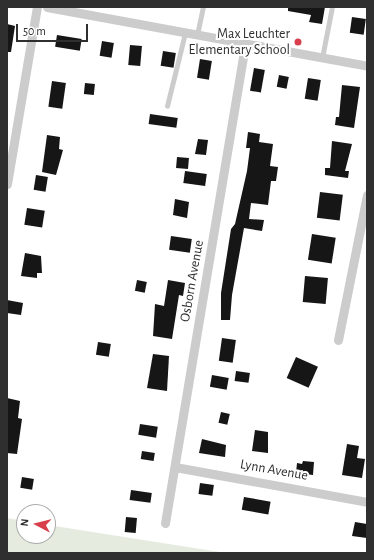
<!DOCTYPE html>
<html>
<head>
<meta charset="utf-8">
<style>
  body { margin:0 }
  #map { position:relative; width:374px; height:560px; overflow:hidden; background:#fff; font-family:"Alegreya Sans",sans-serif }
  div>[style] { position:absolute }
  .green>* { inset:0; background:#e5ebde }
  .building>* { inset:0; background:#161616; transform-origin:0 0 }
  .service>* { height:4.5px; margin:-2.25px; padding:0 2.25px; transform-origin:2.25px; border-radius:2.25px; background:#ccc }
  .minor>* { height:9px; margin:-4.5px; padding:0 4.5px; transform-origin:4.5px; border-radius:4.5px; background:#ccc }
  .dots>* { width:11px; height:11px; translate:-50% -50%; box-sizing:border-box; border:2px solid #fff; border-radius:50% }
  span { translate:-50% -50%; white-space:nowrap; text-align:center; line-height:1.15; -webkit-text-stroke:4px #fff; paint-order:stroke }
  .poi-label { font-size:14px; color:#2f2f2f }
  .right { translate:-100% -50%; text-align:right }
  .street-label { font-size:14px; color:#2f2f2f }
  .frame { position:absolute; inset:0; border:8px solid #2f2f2f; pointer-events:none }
  .north { position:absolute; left:16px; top:504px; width:40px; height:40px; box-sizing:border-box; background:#fff; border:1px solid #acacac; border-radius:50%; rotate:277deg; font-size:11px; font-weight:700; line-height:16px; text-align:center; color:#2f2f2f }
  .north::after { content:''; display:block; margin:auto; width:14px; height:18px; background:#d83f4b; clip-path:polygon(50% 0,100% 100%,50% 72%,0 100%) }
  .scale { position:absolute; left:16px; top:24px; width:72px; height:18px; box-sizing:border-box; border:2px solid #2f2f2f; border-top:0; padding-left:5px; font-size:12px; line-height:14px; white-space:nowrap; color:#2f2f2f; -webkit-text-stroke:3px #fff; paint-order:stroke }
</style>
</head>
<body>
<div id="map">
  <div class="green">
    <div style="clip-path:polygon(7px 518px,24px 521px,24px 536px,48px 536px,48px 525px,226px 553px,7px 553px)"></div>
  </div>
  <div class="building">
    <div style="clip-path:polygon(288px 7px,325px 7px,322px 24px,309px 22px,311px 15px,288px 11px)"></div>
    <div style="left:352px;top:17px;width:14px;height:16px;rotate:8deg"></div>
    <div style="clip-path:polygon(7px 24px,15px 26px,11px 52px,7px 52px)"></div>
    <div style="left:57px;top:35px;width:25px;height:12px;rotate:9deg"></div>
    <div style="left:102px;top:41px;width:12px;height:15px;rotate:9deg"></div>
    <div style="left:130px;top:45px;width:12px;height:20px;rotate:5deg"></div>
    <div style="left:163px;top:51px;width:13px;height:15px;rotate:9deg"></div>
    <div style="left:200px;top:59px;width:12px;height:19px;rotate:9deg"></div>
    <div style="left:254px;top:68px;width:11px;height:23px;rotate:10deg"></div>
    <div style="left:279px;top:75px;width:10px;height:12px;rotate:11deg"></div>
    <div style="left:308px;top:78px;width:13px;height:21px;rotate:9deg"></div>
    <div style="left:52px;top:81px;width:14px;height:26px;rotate:8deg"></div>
    <div style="left:85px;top:83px;width:10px;height:11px;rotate:6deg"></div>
    <div style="clip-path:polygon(342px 85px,360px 87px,354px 128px,335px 125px,336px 117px,339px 117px)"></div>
    <div style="left:150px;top:114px;width:28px;height:10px;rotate:8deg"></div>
    <div style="clip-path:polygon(248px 132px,260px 134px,259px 142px,273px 144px,270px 166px,278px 167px,276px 181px,271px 181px,268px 205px,251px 203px,249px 219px,264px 220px,262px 231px,244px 228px,232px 295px,230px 320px,221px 320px,221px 293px,231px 229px,235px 224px,247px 171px,250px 148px,246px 148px)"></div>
    <div style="clip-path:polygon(47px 135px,60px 137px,59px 149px,63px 150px,56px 175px,42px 172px)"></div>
    <div style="clip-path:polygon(198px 139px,208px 140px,206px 155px,195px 154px)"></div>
    <div style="clip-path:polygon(332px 141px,352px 144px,345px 171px,349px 171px,348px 178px,325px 175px,325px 168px,330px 168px)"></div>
    <div style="left:177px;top:157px;width:12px;height:11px;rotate:5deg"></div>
    <div style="left:185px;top:171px;width:22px;height:12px;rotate:8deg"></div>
    <div style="left:36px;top:175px;width:12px;height:15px;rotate:9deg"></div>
    <div style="left:320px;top:192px;width:23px;height:26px;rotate:7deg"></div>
    <div style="clip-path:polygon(175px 199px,189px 202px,187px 218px,173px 215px)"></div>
    <div style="left:27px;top:208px;width:18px;height:17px;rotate:9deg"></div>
    <div style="left:312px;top:234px;width:24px;height:26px;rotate:9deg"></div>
    <div style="left:171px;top:236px;width:21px;height:14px;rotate:8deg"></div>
    <div style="clip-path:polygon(25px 253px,41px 256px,42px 273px,37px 273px,37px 278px,21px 276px)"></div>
    <div style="left:305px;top:276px;width:23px;height:26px;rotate:5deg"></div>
    <div style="left:137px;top:280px;width:10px;height:11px;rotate:11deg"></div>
    <div style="clip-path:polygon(168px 280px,185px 283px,183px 296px,179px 295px,172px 339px,153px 336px,155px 304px,164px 306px)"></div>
    <div style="clip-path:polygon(7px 300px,23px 303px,21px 315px,7px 313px)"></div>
    <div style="left:222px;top:338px;width:14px;height:23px;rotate:8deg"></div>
    <div style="left:98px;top:342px;width:13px;height:13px;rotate:9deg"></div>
    <div style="clip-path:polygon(153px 354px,169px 356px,167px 391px,147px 388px)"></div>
    <div style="left:296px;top:357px;width:24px;height:23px;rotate:24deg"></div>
    <div style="left:236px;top:371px;width:14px;height:10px;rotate:8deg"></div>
    <div style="left:212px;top:375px;width:17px;height:12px;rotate:10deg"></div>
    <div style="clip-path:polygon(7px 398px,20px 401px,18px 418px,22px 419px,17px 454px,7px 453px)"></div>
    <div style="left:221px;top:412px;width:9px;height:11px;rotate:13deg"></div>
    <div style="left:140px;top:424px;width:18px;height:11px;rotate:9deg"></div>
    <div style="clip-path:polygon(255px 430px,268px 432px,268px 453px,252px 451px)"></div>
    <div style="clip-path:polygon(202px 439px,226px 445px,225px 457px,199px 453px)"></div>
    <div style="clip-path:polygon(347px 444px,359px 446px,357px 458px,365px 459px,362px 478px,342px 475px)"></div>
    <div style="left:142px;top:451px;width:13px;height:8px;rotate:9deg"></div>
    <div style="clip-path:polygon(303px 461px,314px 462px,313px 475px,296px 473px,297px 463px,302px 464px)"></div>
    <div style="left:22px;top:477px;width:12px;height:11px;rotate:9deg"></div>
    <div style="left:200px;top:483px;width:14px;height:11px;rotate:8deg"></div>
    <div style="left:131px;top:490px;width:21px;height:10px;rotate:8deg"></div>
    <div style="left:244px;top:497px;width:27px;height:13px;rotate:10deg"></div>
    <div style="left:126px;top:517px;width:11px;height:15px;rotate:5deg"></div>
    <div style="clip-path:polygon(355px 522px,367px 524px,367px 538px,352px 536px)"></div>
  </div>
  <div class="service">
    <div style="left:197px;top:35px;width:29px;rotate:-78deg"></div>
    <div style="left:322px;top:58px;width:52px;rotate:-78.9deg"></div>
    <div style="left:167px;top:106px;width:75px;rotate:-76.1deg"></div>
  </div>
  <div class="minor">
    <div style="left:47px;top:7px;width:325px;rotate:10.4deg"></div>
    <div style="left:7px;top:184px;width:180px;rotate:-80.4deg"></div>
    <div style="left:338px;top:340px;width:148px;rotate:-78.7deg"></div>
    <div style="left:175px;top:467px;width:195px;rotate:10.3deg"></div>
    <div style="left:165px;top:523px;width:486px;rotate:-80.5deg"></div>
  </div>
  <div class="dots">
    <div style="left:298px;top:42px;background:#d83f4b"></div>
  </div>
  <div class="poi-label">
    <span class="right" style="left:290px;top:42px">Max Leuchter<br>Elementary School</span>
  </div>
  <div class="street-label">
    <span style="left:192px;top:281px;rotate:-80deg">Osborn Avenue</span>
    <span style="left:274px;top:470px;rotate:10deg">Lynn Avenue</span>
  </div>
  <div class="frame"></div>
  <div class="north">N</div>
  <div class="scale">50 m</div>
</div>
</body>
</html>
